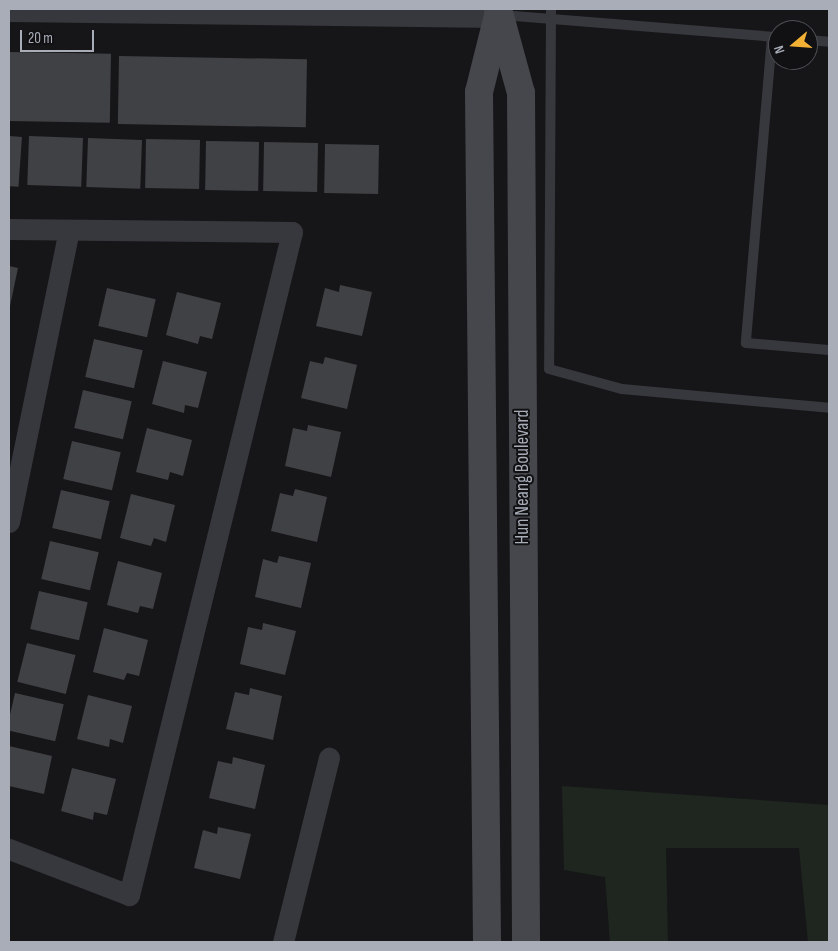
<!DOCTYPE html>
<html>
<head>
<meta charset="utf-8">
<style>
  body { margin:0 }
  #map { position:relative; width:838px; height:951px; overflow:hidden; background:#161618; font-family:"Sofia Sans Condensed",sans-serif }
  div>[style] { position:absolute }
  .green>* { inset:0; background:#1e261f }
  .building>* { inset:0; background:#404145; transform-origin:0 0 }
  .service>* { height:10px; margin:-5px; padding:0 5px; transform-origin:5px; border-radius:5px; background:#37383d }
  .minor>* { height:21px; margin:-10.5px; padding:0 10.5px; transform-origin:10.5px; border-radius:10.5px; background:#37383d }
  .tertiary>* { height:26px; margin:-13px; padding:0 13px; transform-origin:13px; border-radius:13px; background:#37383d }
  .secondary>* { height:28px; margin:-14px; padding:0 14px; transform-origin:14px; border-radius:14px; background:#45474d }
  span { translate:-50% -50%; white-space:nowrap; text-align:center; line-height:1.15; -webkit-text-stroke:4px #111113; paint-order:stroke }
  .street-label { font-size:19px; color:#a8adb8 }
  .frame { position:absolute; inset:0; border:10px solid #a8adb8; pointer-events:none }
  .north { position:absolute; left:768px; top:20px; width:50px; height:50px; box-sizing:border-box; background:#111113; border:1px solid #4d4f55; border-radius:50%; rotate:252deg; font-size:14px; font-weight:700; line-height:20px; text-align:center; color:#a8adb8 }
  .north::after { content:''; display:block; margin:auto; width:18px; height:22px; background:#f2b134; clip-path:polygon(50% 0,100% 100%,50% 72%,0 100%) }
  .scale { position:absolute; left:20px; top:30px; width:74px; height:22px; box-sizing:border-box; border:2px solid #a8adb8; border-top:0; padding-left:6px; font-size:15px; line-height:18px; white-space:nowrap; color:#a8adb8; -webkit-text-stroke:4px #111113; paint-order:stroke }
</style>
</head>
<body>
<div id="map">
  <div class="green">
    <div style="clip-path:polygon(562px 786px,829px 805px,829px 942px,808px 942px,799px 848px,666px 848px,668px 942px,610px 942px,605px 877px,564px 870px)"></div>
  </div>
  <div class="building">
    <div style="left:9px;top:52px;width:102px;height:69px;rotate:1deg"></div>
    <div style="left:119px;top:56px;width:188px;height:68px;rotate:1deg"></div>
    <div style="left:9px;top:136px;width:13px;height:50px;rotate:4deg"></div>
    <div style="left:29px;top:136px;width:54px;height:49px;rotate:2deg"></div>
    <div style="left:88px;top:138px;width:54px;height:49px;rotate:2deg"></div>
    <div style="left:146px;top:139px;width:54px;height:49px;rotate:1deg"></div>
    <div style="left:206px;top:141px;width:53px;height:49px;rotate:1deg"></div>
    <div style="left:264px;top:142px;width:54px;height:49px;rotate:1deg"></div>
    <div style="left:325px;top:144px;width:54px;height:49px;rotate:1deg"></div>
    <div style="clip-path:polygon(9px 266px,18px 268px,10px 306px,9px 306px)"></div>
    <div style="clip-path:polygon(340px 285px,372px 292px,362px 336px,316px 326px,325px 288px,339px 292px)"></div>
    <div style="left:107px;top:288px;width:50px;height:39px;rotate:13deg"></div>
    <div style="clip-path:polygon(177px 292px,221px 303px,212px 339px,200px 336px,198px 344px,166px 335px)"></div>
    <div style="left:94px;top:339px;width:50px;height:39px;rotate:13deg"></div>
    <div style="clip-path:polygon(325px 357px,357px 365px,347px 409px,301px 398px,310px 361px,323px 364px)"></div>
    <div style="clip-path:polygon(163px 361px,207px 372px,198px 408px,185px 405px,184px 413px,152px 404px)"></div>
    <div style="left:83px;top:390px;width:50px;height:39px;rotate:13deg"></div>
    <div style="clip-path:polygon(308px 425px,341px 432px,331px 477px,285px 466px,293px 428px,307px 431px)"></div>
    <div style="clip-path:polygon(147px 428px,192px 440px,183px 476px,170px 472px,168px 480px,136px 472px)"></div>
    <div style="left:72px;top:441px;width:50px;height:39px;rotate:13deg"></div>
    <div style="clip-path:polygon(295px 489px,327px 497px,317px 542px,271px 531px,280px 493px,293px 496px)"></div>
    <div style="left:61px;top:490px;width:50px;height:39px;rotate:13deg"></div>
    <div style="clip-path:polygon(131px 494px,175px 505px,166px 542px,154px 538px,151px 546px,120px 538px)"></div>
    <div style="left:50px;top:541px;width:50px;height:39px;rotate:13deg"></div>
    <div style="clip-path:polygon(279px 556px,311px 563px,301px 608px,255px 597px,263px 559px,277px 563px)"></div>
    <div style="clip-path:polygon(118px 561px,162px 573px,153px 609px,140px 606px,138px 613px,107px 605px)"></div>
    <div style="left:39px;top:591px;width:50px;height:39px;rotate:13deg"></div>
    <div style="clip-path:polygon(263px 623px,296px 631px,285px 675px,240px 664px,248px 627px,262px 630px)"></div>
    <div style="clip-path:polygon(104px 628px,148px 640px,139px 676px,127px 673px,124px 680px,93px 672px)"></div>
    <div style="left:27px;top:643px;width:50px;height:40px;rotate:14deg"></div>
    <div style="clip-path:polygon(250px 688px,282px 696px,273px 740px,226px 729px,235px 692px,249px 695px)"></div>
    <div style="left:15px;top:693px;width:50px;height:38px;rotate:13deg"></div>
    <div style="clip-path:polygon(88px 695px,132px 706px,123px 743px,110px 739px,109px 747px,77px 739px)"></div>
    <div style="clip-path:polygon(9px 746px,52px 756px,44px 794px,9px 786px)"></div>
    <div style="clip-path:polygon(233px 757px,265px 765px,255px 809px,209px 798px,218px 761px,232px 764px)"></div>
    <div style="clip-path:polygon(72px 768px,116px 779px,107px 815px,94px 812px,93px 820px,61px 811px)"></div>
    <div style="clip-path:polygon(218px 827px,251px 834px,240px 879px,194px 868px,203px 830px,217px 834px)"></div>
  </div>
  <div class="service">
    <div style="left:551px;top:9px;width:360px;rotate:90.3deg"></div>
    <div style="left:549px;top:369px;width:76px;rotate:15.3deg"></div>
    <div style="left:622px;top:389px;width:208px;rotate:5.2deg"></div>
    <div style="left:502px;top:15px;width:277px;rotate:4.6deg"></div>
    <div style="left:772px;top:37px;width:307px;rotate:94.9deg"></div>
    <div style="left:746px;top:343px;width:83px;rotate:4.8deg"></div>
    <div style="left:808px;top:40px;width:21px;rotate:5deg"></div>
  </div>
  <div class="minor">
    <div style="left:9px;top:229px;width:283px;rotate:0.6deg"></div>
    <div style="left:292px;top:232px;width:683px;rotate:103.81deg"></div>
    <div style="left:129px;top:895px;width:129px;rotate:-159deg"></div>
    <div style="left:9px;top:522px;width:298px;rotate:-78.4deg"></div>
    <div style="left:283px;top:942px;width:190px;rotate:-76deg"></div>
  </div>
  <div class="tertiary">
    <div style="left:9px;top:9px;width:489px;rotate:0.7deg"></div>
  </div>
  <div class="secondary">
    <div style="left:498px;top:9px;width:87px;rotate:74.7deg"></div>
    <div style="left:521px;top:93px;width:849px;rotate:89.66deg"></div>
    <div style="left:487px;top:942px;width:850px;rotate:-90.54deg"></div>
    <div style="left:479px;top:92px;width:78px;rotate:-76deg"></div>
  </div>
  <div class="street-label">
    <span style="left:523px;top:477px;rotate:-90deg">Hun Neang Boulevard</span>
  </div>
  <div class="frame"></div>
  <div class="north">N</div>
  <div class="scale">20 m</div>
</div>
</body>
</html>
